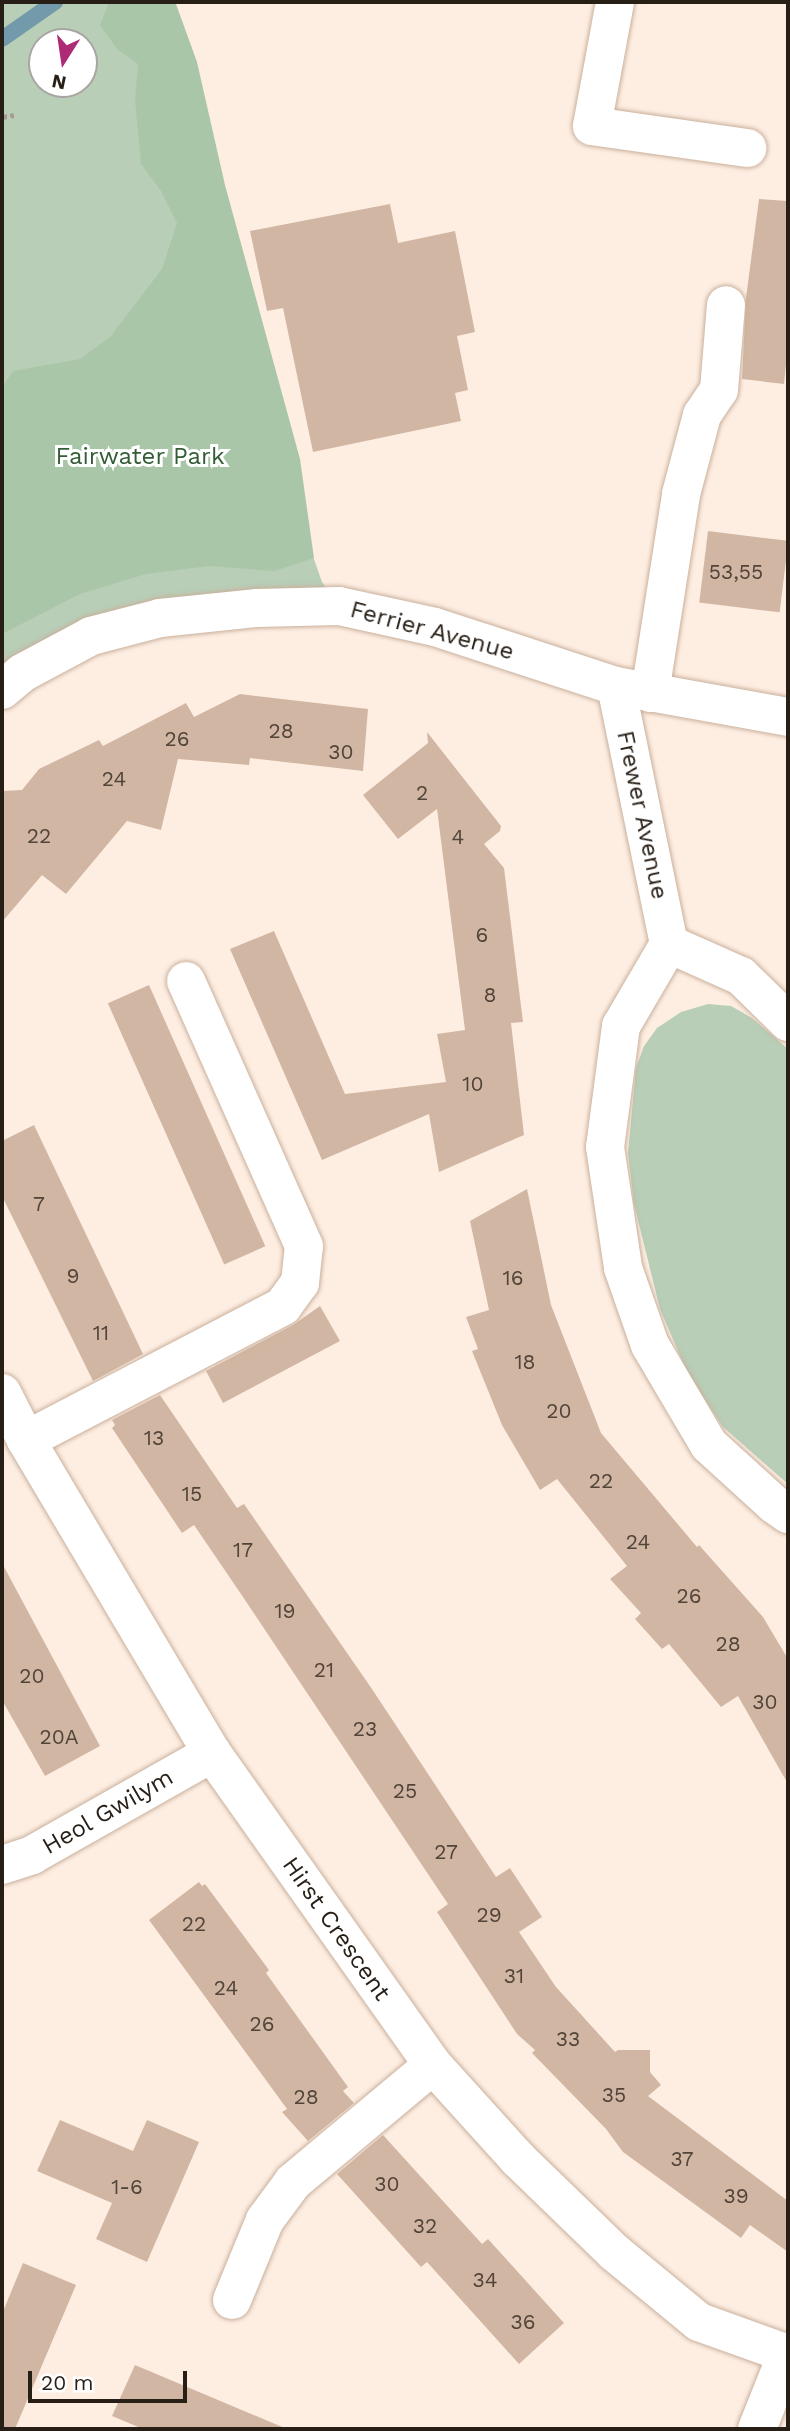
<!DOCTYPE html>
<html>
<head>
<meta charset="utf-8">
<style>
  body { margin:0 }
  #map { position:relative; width:790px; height:2431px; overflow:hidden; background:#feeee2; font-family:"Work Sans",sans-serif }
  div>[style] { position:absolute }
  .green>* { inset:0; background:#b8ceb7 }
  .forest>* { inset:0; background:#aac6a9 }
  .stream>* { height:16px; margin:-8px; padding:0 8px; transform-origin:8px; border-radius:8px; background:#729aab }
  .building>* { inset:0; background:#d1b7a3; transform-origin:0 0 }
  .path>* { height:4.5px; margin-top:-2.25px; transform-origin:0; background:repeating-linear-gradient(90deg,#a79a90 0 5px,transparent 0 8.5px) }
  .roads { filter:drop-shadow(0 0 2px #c9b09c) drop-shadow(0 0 2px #c9b09c) }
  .minor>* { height:38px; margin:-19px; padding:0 19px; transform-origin:19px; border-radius:19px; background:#fff }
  span { translate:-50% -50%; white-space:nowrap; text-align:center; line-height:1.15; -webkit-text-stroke:6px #fff; paint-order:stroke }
  .number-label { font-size:21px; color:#524439 }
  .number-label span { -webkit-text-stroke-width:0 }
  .park-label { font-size:24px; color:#335d34 }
  .street-label { font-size:24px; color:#271e16 }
  .frame { position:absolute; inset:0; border:4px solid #271e16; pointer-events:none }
  .north { position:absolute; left:28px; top:28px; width:70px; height:70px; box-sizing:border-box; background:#fff; border:2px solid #a9a5a2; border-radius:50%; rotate:192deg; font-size:19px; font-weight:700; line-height:28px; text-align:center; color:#271e16 }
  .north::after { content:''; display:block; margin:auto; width:24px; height:32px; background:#ad2a74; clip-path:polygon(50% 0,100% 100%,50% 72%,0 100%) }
  .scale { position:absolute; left:28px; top:2371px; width:159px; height:32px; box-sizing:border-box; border:4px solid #271e16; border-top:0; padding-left:9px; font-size:21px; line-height:24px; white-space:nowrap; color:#271e16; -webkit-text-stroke:5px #fff; paint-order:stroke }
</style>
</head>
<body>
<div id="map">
  <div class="green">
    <div style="clip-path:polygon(evenodd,2px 2px,166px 2px,298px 514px,322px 582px,339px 606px,160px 618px,2px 690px,2px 2px,42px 42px,84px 42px,84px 84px,42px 84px,42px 42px)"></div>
    <div style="clip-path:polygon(708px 1004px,731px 1006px,752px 1018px,788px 1049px,788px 1484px,723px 1427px,688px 1374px,660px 1309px,634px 1204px,628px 1153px,636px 1068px,644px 1046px,657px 1028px,681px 1012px)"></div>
  </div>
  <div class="forest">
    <div style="clip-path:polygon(109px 2px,169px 2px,176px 4px,197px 62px,225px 185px,300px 459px,314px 558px,275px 571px,209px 566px,146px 574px,80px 594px,2px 634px,2px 387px,13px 371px,80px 359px,110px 337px,162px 269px,177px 223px,161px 191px,141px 164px,135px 100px,138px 64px,118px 50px,100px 25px)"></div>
  </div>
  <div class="stream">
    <div style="left:2px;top:39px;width:65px;rotate:-34.9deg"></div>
  </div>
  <div class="building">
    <div style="clip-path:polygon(759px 199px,788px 201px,788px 345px,784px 384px,742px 379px,746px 298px)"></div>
    <div style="clip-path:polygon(390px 204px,398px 243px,455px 231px,475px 332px,457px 336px,468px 390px,455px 393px,461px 421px,313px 452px,283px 308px,267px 311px,250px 231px)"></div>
    <div style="left:708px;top:531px;width:81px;height:72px;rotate:7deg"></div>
    <div style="clip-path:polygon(240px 694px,368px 709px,363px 771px,250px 758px,249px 765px,178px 759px,161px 830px,127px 821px,66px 894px,42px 875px,2px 922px,2px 791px,22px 790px,39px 769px,99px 740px,103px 746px,186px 703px,194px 717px)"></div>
    <div style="clip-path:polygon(427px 732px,501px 826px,500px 831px,484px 844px,504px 868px,523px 1022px,511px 1023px,524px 1135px,439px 1172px,429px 1114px,322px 1160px,230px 949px,274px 931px,345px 1094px,446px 1082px,437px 1034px,465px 1030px,437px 809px,398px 839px,363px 795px,428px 743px)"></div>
    <div style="left:149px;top:985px;width:286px;height:45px;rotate:66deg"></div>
    <div style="clip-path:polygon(34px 1125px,143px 1354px,93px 1381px,2px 1196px,2px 1141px)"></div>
    <div style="clip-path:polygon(527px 1189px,551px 1305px,601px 1433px,697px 1547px,699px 1545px,763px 1617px,788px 1659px,788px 1784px,738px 1696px,721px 1707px,669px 1644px,662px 1649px,635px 1619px,641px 1613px,610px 1579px,627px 1566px,557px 1479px,540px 1490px,502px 1425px,472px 1351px,478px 1349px,466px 1317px,489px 1310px,470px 1221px)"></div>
    <div style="clip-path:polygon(320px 1306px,340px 1341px,223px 1403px,206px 1371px,293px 1325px)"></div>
    <div style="clip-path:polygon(160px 1395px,237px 1508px,244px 1504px,372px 1689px,496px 1877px,510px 1868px,542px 1917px,519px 1932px,556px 1987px,615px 2052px,618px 2050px,650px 2050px,650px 2072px,661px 2085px,648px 2096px,788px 2201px,788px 2252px,750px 2225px,741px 2238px,623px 2152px,606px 2129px,532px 2053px,535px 2050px,517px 2034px,437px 1912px,448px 1904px,243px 1597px,194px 1525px,182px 1533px,112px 1428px,115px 1425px,112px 1420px)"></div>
    <div style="clip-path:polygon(2px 1563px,100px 1746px,45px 1776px,2px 1700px)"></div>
    <div style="clip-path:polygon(199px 1882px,202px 1886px,205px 1884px,269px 1970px,266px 1973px,348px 2087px,343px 2091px,354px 2103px,308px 2141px,282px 2112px,287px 2109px,149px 1920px)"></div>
    <div style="clip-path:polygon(60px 2120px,133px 2151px,147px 2120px,199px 2142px,147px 2262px,96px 2239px,112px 2203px,37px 2171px)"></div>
    <div style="clip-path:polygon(383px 2135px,482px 2244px,488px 2239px,564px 2323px,519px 2364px,427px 2262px,421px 2267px,337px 2174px)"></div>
    <div style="clip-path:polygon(23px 2263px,76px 2285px,15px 2429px,2px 2429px,2px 2314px)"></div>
    <div style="clip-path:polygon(135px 2365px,287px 2429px,143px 2429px,112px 2416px)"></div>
  </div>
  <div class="path">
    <div style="left:2px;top:117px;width:12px;rotate:-9deg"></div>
  </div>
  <div class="roads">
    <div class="minor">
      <div style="left:615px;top:2px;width:126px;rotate:100.5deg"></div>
      <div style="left:592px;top:126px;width:157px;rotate:8.1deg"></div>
      <div style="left:616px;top:686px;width:263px;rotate:78.4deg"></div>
      <div style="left:669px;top:944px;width:95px;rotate:120.3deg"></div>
      <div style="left:621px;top:1026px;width:122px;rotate:97.5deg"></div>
      <div style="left:605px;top:1147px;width:122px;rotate:81.5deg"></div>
      <div style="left:623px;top:1268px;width:82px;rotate:70.7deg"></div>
      <div style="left:650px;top:1345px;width:116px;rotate:59.5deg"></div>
      <div style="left:709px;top:1445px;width:89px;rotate:42.3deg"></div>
      <div style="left:775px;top:1505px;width:16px;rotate:35deg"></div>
      <div style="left:2px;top:690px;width:26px;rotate:-40deg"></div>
      <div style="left:22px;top:673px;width:78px;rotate:-28.2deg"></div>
      <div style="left:91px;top:636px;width:71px;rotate:-14.6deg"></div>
      <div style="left:160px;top:618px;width:98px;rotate:-5.9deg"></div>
      <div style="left:257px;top:608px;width:82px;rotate:-1.4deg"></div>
      <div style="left:339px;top:606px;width:98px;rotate:12.3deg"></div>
      <div style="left:435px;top:627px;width:190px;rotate:18.1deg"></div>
      <div style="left:616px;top:686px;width:175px;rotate:10.2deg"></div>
      <div style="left:650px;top:693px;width:201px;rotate:-81.1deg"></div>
      <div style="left:681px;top:494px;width:82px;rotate:-75.1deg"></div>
      <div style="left:702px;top:415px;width:30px;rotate:-56deg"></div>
      <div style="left:719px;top:390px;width:85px;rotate:-85.3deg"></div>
      <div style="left:669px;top:944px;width:79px;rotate:24deg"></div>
      <div style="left:741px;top:976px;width:66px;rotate:44.4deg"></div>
      <div style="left:2px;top:1393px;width:53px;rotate:62.9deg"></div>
      <div style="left:26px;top:1440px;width:364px;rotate:59.3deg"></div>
      <div style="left:212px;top:1753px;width:382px;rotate:54.7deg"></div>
      <div style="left:433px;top:2065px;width:127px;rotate:47.9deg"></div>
      <div style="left:518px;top:2159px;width:134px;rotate:44.1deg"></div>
      <div style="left:614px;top:2252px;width:110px;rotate:39.5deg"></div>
      <div style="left:699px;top:2322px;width:95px;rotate:19.8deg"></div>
      <div style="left:26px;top:1440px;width:290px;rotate:-27.5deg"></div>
      <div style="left:283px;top:1306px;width:29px;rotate:-54deg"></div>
      <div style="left:300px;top:1283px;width:37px;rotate:-84deg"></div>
      <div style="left:304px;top:1246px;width:290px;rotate:-114deg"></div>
      <div style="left:2px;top:1865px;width:32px;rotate:-18deg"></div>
      <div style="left:32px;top:1855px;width:207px;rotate:-29.5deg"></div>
      <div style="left:232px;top:2300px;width:87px;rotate:-67.6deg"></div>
      <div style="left:265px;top:2220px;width:47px;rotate:-53.6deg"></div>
      <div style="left:293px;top:2182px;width:182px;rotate:-39.9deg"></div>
      <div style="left:757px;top:2429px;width:81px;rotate:-68.2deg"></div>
    </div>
  </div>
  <div class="number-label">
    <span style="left:736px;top:572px">53,55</span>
    <span style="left:281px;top:731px">28</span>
    <span style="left:177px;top:739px">26</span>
    <span style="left:341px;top:752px">30</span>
    <span style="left:114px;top:779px">24</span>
    <span style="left:422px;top:793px">2</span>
    <span style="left:39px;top:836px">22</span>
    <span style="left:458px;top:837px">4</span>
    <span style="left:482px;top:935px">6</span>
    <span style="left:490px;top:995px">8</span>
    <span style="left:473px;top:1084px">10</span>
    <span style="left:39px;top:1204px">7</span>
    <span style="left:73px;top:1276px">9</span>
    <span style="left:513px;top:1278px">16</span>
    <span style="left:101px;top:1333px">11</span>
    <span style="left:525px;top:1362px">18</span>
    <span style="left:559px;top:1411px">20</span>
    <span style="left:154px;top:1438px">13</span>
    <span style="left:601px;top:1481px">22</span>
    <span style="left:192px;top:1494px">15</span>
    <span style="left:638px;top:1542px">24</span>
    <span style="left:243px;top:1550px">17</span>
    <span style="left:689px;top:1596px">26</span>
    <span style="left:285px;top:1611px">19</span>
    <span style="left:728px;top:1644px">28</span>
    <span style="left:324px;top:1670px">21</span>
    <span style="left:32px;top:1676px">20</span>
    <span style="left:765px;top:1702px">30</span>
    <span style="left:365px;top:1729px">23</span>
    <span style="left:59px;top:1737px">20A</span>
    <span style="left:405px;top:1791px">25</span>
    <span style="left:446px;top:1852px">27</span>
    <span style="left:489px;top:1915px">29</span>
    <span style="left:194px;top:1924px">22</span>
    <span style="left:514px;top:1976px">31</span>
    <span style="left:226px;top:1988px">24</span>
    <span style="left:262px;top:2024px">26</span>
    <span style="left:568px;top:2039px">33</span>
    <span style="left:614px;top:2095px">35</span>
    <span style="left:306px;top:2097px">28</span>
    <span style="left:682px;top:2159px">37</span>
    <span style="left:387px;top:2184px">30</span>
    <span style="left:127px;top:2187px">1-6</span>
    <span style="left:736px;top:2196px">39</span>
    <span style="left:425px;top:2226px">32</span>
    <span style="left:485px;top:2280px">34</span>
    <span style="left:523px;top:2322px">36</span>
  </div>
  <div class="park-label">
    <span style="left:140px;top:457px">Fairwater Park</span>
  </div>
  <div class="street-label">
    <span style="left:432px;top:631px;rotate:15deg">Ferrier Avenue</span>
    <span style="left:642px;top:815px;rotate:78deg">Frewer Avenue</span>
    <span style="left:108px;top:1812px;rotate:-30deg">Heol Gwilym</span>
    <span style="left:336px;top:1929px;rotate:55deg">Hirst Crescent</span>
  </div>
  <div class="frame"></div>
  <div class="north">N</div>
  <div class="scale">20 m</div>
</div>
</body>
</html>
